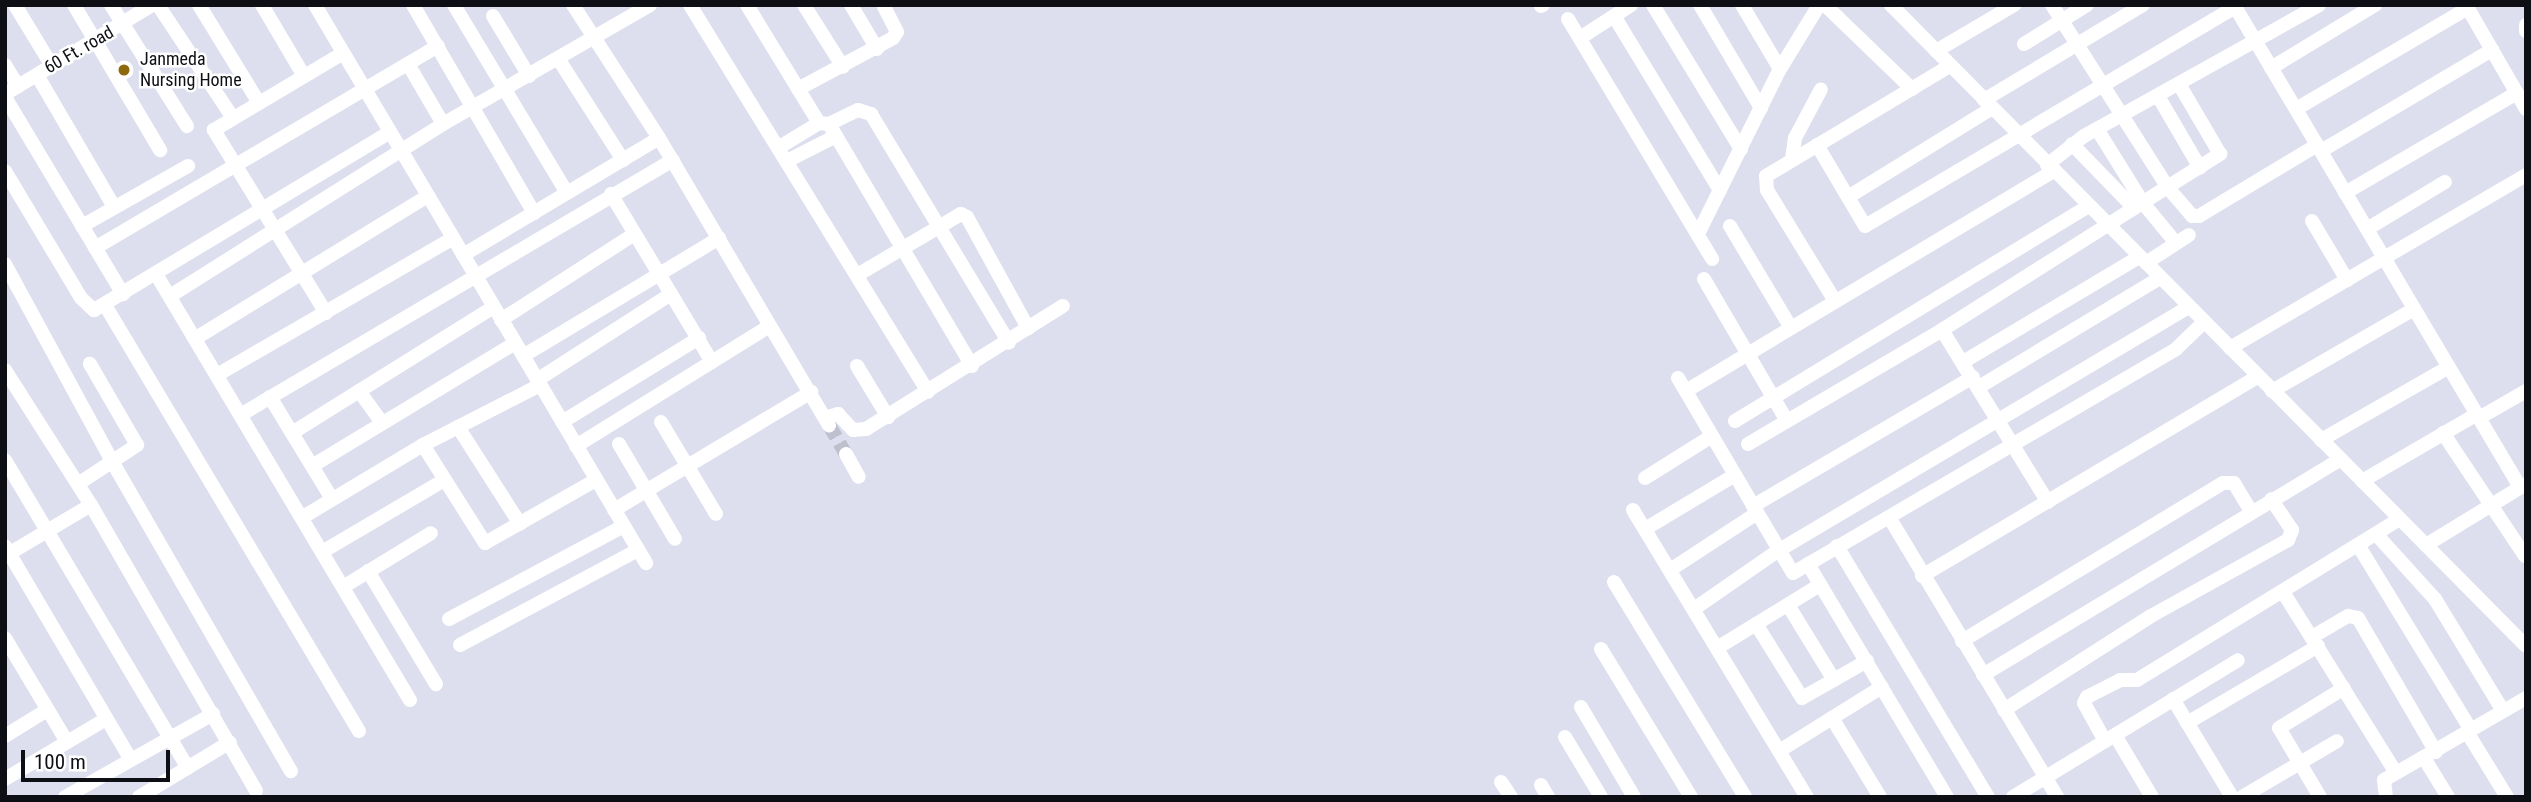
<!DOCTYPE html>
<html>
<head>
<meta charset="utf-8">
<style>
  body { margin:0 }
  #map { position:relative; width:2531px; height:802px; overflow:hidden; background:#dddfef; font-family:"Roboto Condensed",sans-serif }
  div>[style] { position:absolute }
  .minor-tunnel>* { height:14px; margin-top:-7px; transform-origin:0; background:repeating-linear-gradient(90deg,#bec0ce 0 14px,transparent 0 21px) }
  .minor>* { height:14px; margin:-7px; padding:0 7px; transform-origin:7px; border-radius:7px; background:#fff }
  .dots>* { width:19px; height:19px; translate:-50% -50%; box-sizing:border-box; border:4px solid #fff; border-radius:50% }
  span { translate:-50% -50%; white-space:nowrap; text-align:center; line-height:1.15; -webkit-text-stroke:5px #fff; paint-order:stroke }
  .street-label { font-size:18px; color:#0e0f14 }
  .poi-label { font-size:18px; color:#0e0f14 }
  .left { translate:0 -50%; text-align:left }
  .frame { position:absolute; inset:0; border:7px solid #0e0f14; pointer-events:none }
  .scale { position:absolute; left:21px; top:750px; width:149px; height:32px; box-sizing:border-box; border:4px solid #0e0f14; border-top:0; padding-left:9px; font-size:21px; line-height:24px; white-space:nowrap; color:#0e0f14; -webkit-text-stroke:5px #fff; paint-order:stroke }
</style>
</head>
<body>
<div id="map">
  <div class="minor-tunnel">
    <div style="left:829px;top:425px;width:34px;rotate:60deg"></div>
  </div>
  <div class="minor">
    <div style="left:15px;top:5px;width:71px;rotate:58.8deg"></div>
    <div style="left:74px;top:5px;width:169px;rotate:59.3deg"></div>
    <div style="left:111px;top:5px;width:143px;rotate:57.9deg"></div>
    <div style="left:158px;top:5px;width:136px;rotate:56.4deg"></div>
    <div style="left:199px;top:5px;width:115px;rotate:58.5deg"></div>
    <div style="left:262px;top:5px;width:82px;rotate:59.4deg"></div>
    <div style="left:315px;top:5px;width:649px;rotate:59.32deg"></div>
    <div style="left:413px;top:5px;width:241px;rotate:59.8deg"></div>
    <div style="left:454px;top:5px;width:219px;rotate:59deg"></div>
    <div style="left:573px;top:5px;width:158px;rotate:57.1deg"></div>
    <div style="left:659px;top:138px;width:334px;rotate:59.4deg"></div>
    <div style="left:690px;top:5px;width:454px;rotate:58.4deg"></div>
    <div style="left:747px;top:5px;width:138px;rotate:58.6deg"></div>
    <div style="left:819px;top:123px;width:10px;rotate:6deg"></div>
    <div style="left:829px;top:124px;width:32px;rotate:-26deg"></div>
    <div style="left:858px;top:110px;width:14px;rotate:17deg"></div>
    <div style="left:871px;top:114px;width:267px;rotate:58.9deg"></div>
    <div style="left:804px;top:5px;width:73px;rotate:57.8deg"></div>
    <div style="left:851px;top:5px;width:51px;rotate:59.4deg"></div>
    <div style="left:1653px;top:5px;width:169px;rotate:58.6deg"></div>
    <div style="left:1700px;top:5px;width:120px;rotate:59.4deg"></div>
    <div style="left:1742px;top:5px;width:74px;rotate:59.3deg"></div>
    <div style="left:1825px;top:5px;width:121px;rotate:44deg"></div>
    <div style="left:1891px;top:5px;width:902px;rotate:45.27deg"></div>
    <div style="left:2052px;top:5px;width:217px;rotate:57.6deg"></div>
    <div style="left:2168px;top:188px;width:37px;rotate:49deg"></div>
    <div style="left:2192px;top:216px;width:7px"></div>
    <div style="left:2199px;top:216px;width:138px;rotate:-31deg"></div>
    <div style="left:2234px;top:5px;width:560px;rotate:59.32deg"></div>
    <div style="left:2466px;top:5px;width:120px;rotate:60deg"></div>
    <div style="left:1541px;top:6px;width:2px;rotate:-27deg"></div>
    <div style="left:493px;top:16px;width:70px;rotate:59deg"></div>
    <div style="left:1614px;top:16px;width:204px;rotate:58.7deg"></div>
    <div style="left:1568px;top:19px;width:280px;rotate:59deg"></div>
    <div style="left:2526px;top:25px;width:6px;rotate:90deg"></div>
    <div style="left:1580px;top:38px;width:61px;rotate:-32.9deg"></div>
    <div style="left:2024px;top:44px;width:74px;rotate:-31.8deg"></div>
    <div style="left:1936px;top:51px;width:91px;rotate:-30.5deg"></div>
    <div style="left:559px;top:60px;width:119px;rotate:57.4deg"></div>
    <div style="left:408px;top:64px;width:69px;rotate:59.7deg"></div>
    <div style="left:5px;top:65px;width:25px;rotate:58deg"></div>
    <div style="left:2271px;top:68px;width:122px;rotate:-31.2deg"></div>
    <div style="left:37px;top:75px;width:153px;rotate:59.7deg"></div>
    <div style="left:798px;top:89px;width:108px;rotate:-28.2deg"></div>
    <div style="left:893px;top:38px;width:7px;rotate:-56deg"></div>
    <div style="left:897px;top:32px;width:30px;rotate:-117deg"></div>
    <div style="left:5px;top:94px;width:172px;rotate:-31.2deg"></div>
    <div style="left:2158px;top:96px;width:83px;rotate:59.7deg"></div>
    <div style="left:5px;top:97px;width:230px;rotate:59.1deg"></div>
    <div style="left:1984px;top:100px;width:185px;rotate:-30.9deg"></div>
    <div style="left:2296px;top:109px;width:199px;rotate:-30.4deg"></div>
    <div style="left:829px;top:124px;width:281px;rotate:59.4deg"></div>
    <div style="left:2097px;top:129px;width:87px;rotate:58.1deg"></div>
    <div style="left:2143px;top:203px;width:52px;rotate:50.5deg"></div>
    <div style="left:1817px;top:145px;width:94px;rotate:59.3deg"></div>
    <div style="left:1865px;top:226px;width:431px;rotate:-30.6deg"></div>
    <div style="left:778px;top:148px;width:48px;rotate:-31.4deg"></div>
    <div style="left:2321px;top:151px;width:199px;rotate:-30.6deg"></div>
    <div style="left:1792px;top:159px;width:21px;rotate:-82deg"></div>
    <div style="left:1795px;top:138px;width:55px;rotate:-62deg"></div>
    <div style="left:787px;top:161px;width:55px;rotate:-27deg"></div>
    <div style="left:2047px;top:165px;width:47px;rotate:-38.1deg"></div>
    <div style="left:2084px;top:136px;width:269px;rotate:-29.1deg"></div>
    <div style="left:5px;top:171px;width:148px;rotate:59.1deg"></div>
    <div style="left:81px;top:298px;width:18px;rotate:43deg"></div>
    <div style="left:94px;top:310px;width:345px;rotate:-31deg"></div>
    <div style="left:2345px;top:193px;width:199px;rotate:-30.2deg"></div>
    <div style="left:611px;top:194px;width:196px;rotate:59deg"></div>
    <div style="left:1848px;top:197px;width:169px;rotate:-31.7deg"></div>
    <div style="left:2134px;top:208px;width:102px;rotate:-32.1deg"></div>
    <div style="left:2220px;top:154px;width:81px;rotate:-120.4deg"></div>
    <div style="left:2312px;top:221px;width:69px;rotate:59.3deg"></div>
    <div style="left:82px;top:226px;width:122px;rotate:-29.5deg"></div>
    <div style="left:1730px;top:226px;width:119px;rotate:59.1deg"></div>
    <div style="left:2367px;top:229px;width:91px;rotate:-31.1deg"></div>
    <div style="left:1699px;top:232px;width:182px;rotate:-63.6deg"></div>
    <div style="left:1780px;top:69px;width:75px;rotate:-58.6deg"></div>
    <div style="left:95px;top:248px;width:398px;rotate:-30.5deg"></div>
    <div style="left:463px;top:255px;width:228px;rotate:-30.8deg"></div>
    <div style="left:2146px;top:263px;width:51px;rotate:-33.1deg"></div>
    <div style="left:5px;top:264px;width:226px;rotate:61.5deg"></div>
    <div style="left:113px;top:463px;width:356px;rotate:60deg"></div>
    <div style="left:156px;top:274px;width:496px;rotate:59.2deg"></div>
    <div style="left:859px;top:274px;width:118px;rotate:-30.5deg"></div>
    <div style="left:961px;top:214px;width:7px;rotate:27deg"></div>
    <div style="left:967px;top:217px;width:127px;rotate:61.2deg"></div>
    <div style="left:1704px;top:279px;width:164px;rotate:59.7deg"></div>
    <div style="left:170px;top:296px;width:323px;rotate:-32.2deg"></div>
    <div style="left:443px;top:124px;width:239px;rotate:-29.9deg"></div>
    <div style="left:1835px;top:301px;width:130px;rotate:-121.5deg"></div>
    <div style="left:1767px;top:190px;width:14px;rotate:-94deg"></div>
    <div style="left:1766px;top:176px;width:214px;rotate:-30.9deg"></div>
    <div style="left:105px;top:305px;width:496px;rotate:59.2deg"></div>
    <div style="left:326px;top:313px;width:215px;rotate:-121.5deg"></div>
    <div style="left:214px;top:130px;width:150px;rotate:-30.8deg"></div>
    <div style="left:501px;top:320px;width:157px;rotate:-32.8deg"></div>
    <div style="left:1942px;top:330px;width:202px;rotate:58.4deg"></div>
    <div style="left:196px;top:338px;width:272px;rotate:-31.5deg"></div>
    <div style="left:2230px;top:348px;width:343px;rotate:-30.3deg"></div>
    <div style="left:523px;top:356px;width:229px;rotate:-31deg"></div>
    <div style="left:1963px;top:362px;width:205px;rotate:-30.8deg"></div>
    <div style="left:857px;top:366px;width:60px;rotate:58.7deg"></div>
    <div style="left:5px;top:370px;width:160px;rotate:57.5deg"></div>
    <div style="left:91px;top:505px;width:330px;rotate:60deg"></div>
    <div style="left:217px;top:375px;width:273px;rotate:-30.1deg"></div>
    <div style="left:1678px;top:378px;width:226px;rotate:59.5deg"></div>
    <div style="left:1793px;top:573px;width:444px;rotate:-30.3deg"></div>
    <div style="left:2176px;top:349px;width:39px;rotate:-44deg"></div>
    <div style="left:537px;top:380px;width:159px;rotate:-32.7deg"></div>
    <div style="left:1979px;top:387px;width:211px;rotate:-31.1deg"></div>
    <div style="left:359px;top:391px;width:39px;rotate:54deg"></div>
    <div style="left:1686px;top:391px;width:429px;rotate:-30.9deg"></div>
    <div style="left:2272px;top:391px;width:164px;rotate:-30deg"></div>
    <div style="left:270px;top:397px;width:119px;rotate:58.7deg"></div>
    <div style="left:242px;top:414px;width:500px;rotate:-30.51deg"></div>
    <div style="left:825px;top:418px;width:14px;rotate:-17deg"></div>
    <div style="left:838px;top:414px;width:22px;rotate:47deg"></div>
    <div style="left:853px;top:430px;width:13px;rotate:-4deg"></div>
    <div style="left:866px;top:429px;width:232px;rotate:-32deg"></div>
    <div style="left:2479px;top:418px;width:54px;rotate:-29.9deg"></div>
    <div style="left:1735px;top:421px;width:414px;rotate:-31.3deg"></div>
    <div style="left:562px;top:422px;width:161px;rotate:-31.5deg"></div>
    <div style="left:661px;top:422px;width:107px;rotate:59.1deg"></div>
    <div style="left:458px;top:427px;width:115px;rotate:57.4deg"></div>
    <div style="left:292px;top:433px;width:238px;rotate:-32deg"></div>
    <div style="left:2443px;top:433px;width:148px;rotate:56.3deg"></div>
    <div style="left:2321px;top:440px;width:147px;rotate:-29.7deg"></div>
    <div style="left:619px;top:444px;width:110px;rotate:59.5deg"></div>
    <div style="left:1748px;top:444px;width:225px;rotate:-30.4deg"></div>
    <div style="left:1942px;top:330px;width:227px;rotate:-32.4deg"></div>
    <div style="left:2134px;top:208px;width:89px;rotate:-134.1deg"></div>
    <div style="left:423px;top:445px;width:116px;rotate:57.7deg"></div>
    <div style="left:485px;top:543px;width:128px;rotate:-29.6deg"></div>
    <div style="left:576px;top:446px;width:226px;rotate:-31.8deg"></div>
    <div style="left:846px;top:454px;width:26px;rotate:61deg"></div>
    <div style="left:5px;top:460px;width:358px;rotate:59.3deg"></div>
    <div style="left:312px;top:466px;width:237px;rotate:-31.2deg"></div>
    <div style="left:1645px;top:478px;width:79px;rotate:-32.1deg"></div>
    <div style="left:2362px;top:481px;width:133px;rotate:-30.2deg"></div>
    <div style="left:78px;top:484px;width:71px;rotate:-33.5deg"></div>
    <div style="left:137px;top:445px;width:94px;rotate:-120.1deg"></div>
    <div style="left:1753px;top:506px;width:255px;rotate:-30.4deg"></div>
    <div style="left:614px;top:510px;width:230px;rotate:-30.9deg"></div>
    <div style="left:1633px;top:510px;width:336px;rotate:58.8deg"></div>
    <div style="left:303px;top:517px;width:140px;rotate:-31deg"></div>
    <div style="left:423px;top:445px;width:131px;rotate:-27.1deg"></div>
    <div style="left:1889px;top:517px;width:327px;rotate:59deg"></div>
    <div style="left:1645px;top:529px;width:105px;rotate:-31deg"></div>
    <div style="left:2376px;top:534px;width:88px;rotate:47.8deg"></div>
    <div style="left:2435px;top:599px;width:131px;rotate:58.7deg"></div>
    <div style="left:2358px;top:545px;width:217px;rotate:58.6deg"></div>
    <div style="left:2426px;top:545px;width:117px;rotate:-31.4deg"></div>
    <div style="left:5px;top:546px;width:248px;rotate:59.5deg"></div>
    <div style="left:1837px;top:546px;width:293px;rotate:59deg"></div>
    <div style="left:322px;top:552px;width:142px;rotate:-30.5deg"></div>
    <div style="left:5px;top:556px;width:100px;rotate:-30.7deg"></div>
    <div style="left:1808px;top:564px;width:271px;rotate:59.2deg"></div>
    <div style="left:1670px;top:570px;width:104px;rotate:-33.2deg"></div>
    <div style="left:368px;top:571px;width:132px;rotate:59deg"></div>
    <div style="left:1922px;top:576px;width:390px;rotate:-30.7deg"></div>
    <div style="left:1614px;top:582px;width:252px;rotate:58.6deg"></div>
    <div style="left:343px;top:587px;width:103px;rotate:-31.5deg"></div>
    <div style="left:2283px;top:592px;width:213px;rotate:58deg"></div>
    <div style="left:1788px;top:605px;width:88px;rotate:58.5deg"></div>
    <div style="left:1694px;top:609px;width:100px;rotate:-34.8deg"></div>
    <div style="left:1776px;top:552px;width:480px;rotate:-30.7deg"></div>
    <div style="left:449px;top:619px;width:198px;rotate:-28deg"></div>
    <div style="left:1756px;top:624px;width:87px;rotate:58.1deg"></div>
    <div style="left:1802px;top:698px;width:75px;rotate:-29.6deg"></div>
    <div style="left:2312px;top:637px;width:42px;rotate:-30.3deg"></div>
    <div style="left:2348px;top:616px;width:10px;rotate:11deg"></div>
    <div style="left:2358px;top:618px;width:155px;rotate:59.8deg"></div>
    <div style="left:5px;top:638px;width:121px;rotate:59.2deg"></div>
    <div style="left:1962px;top:641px;width:305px;rotate:-31.2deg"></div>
    <div style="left:2223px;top:483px;width:11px"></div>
    <div style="left:2234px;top:483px;width:31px;rotate:59deg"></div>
    <div style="left:460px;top:645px;width:202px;rotate:-28.1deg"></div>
    <div style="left:1717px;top:648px;width:121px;rotate:-31.5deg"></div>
    <div style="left:1601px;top:649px;width:173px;rotate:58.7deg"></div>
    <div style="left:1983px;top:675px;width:418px;rotate:-31.1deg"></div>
    <div style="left:2173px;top:699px;width:114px;rotate:59deg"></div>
    <div style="left:1581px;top:707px;width:104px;rotate:59.5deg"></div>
    <div style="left:2004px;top:710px;width:174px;rotate:-32.6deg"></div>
    <div style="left:2151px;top:616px;width:157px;rotate:-29deg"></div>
    <div style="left:2288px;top:540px;width:11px;rotate:-68deg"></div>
    <div style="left:2292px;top:530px;width:37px;rotate:-124deg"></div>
    <div style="left:1832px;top:718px;width:92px;rotate:58.7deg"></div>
    <div style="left:2187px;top:723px;width:152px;rotate:-30.4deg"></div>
    <div style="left:2467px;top:732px;width:76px;rotate:58.4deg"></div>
    <div style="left:2115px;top:735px;width:72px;rotate:59.2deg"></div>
    <div style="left:5px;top:736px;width:49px;rotate:-31.8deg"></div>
    <div style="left:1565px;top:737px;width:70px;rotate:59deg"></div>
    <div style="left:2105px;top:741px;width:43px;rotate:-118.9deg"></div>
    <div style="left:2084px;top:703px;width:7px;rotate:-63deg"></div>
    <div style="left:2087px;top:697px;width:37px;rotate:-27deg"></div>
    <div style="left:2120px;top:680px;width:17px"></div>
    <div style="left:2137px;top:680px;width:308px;rotate:-31.5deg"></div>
    <div style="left:1779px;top:751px;width:121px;rotate:-31.9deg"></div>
    <div style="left:2424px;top:758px;width:46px;rotate:58.4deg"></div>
    <div style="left:5px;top:779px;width:117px;rotate:-30.7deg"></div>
    <div style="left:1501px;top:782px;width:18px;rotate:56deg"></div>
    <div style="left:1541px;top:785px;width:14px;rotate:60deg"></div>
    <div style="left:65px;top:797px;width:170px;rotate:-29.3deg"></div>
    <div style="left:139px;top:797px;width:106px;rotate:-31.1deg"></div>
    <div style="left:2013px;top:797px;width:263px;rotate:-31.3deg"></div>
    <div style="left:2242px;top:797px;width:110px;rotate:-30.5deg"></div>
    <div style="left:2320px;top:797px;width:80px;rotate:-120.7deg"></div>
    <div style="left:2279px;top:728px;width:76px;rotate:-31.6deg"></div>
    <div style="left:2386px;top:797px;width:17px;rotate:-97deg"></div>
    <div style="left:2384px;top:780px;width:164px;rotate:-30deg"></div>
  </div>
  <div class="dots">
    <div style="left:124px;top:70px;background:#8f690e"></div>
  </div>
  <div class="street-label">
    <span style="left:79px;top:50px;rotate:-30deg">60 Ft. road</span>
  </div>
  <div class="poi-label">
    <span class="left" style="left:140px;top:70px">Janmeda<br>Nursing Home</span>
  </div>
  <div class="frame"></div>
  <div class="scale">100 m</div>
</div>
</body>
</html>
